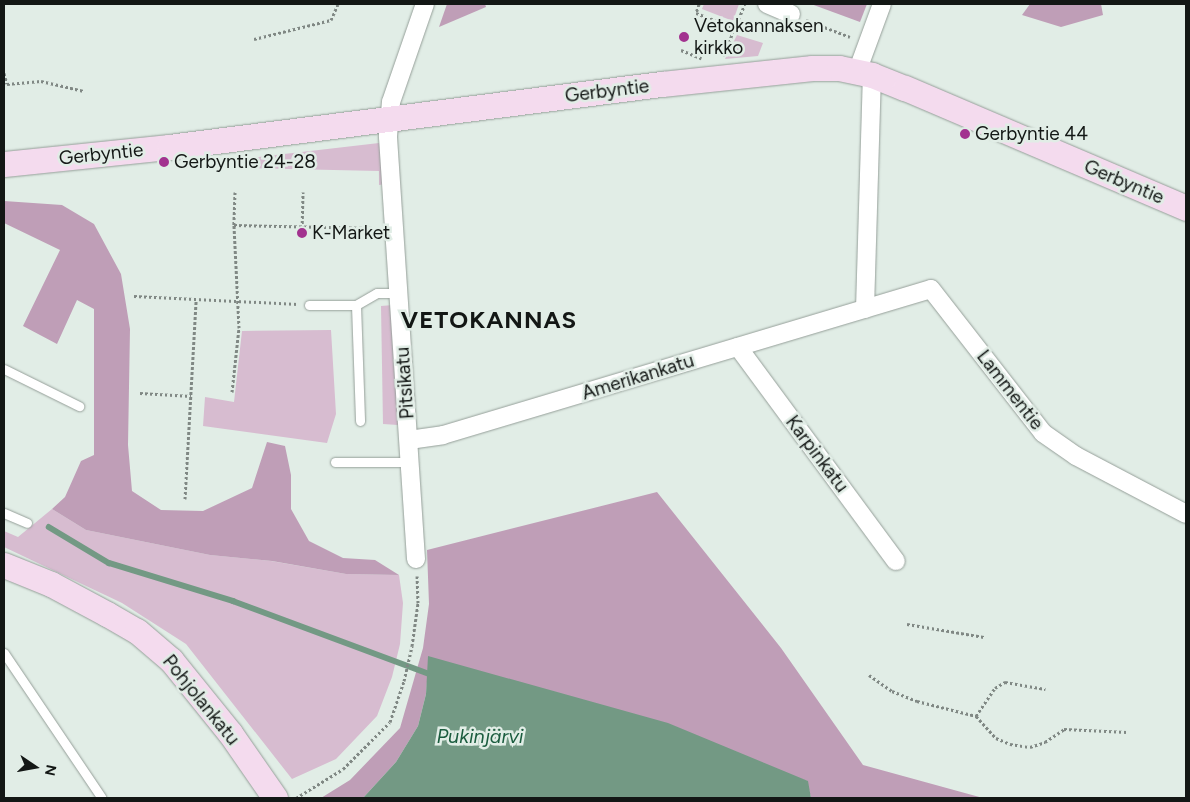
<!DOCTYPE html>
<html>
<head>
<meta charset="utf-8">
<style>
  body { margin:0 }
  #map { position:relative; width:1190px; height:802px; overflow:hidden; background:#e1ede6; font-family:Figtree,sans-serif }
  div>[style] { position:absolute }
  .green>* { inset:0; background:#d7bcd0 }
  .forest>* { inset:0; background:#bf9eb7 }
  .water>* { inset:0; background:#739984 }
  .stream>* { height:5.5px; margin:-2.75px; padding:0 2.75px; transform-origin:2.75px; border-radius:2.75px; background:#739984 }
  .path>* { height:3px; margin-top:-1.5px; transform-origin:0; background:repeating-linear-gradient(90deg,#808884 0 2.5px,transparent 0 5px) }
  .roads { filter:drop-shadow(0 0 1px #959f99) drop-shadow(0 0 1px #959f99) }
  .service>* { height:9px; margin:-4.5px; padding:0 4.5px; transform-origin:4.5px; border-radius:4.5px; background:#fff }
  .minor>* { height:18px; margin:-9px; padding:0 9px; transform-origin:9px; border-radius:9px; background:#fff }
  .secondary>* { height:25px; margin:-12.5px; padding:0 12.5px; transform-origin:12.5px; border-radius:12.5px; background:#f4dbee }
  .dots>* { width:14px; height:14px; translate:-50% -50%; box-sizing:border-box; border:2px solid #e1ede6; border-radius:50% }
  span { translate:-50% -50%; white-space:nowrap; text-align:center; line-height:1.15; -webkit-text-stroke:5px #e1ede6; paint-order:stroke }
  .poi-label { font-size:19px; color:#131715 }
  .left { translate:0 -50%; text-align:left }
  .street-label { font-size:19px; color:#131715 }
  .water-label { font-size:20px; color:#1a5c3e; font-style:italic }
  .district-label { font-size:24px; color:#131715; font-weight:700; letter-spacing:1px }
  .frame { position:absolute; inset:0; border:5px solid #131715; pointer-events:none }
  .north { position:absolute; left:10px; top:742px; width:50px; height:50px; -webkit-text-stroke:4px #e1ede6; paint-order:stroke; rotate:102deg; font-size:14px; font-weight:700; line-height:20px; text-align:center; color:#131715 }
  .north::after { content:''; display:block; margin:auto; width:18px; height:22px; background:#131715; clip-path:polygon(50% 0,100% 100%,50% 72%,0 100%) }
</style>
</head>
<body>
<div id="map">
  <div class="green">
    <div style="clip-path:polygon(704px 4px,739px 4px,733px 21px,702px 9px)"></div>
    <div style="clip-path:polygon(737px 35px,763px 43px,758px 56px,725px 59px)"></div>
    <div style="clip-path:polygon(379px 143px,384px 152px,386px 184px,379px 185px,379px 171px,245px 168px,241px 159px)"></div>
    <div style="clip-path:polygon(393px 305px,398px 425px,383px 424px,381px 306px)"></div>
    <div style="clip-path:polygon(331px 330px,336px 414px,327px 443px,203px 426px,205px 397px,234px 402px,242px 331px)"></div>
    <div style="clip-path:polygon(52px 509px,86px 530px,210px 555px,271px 561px,346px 574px,399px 575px,403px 603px,400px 644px,392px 677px,377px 716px,336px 759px,292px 779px,186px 644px,122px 603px,4px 547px,4px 531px,18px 537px)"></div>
  </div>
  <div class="forest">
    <div style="clip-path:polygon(447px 4px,485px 4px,486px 7px,439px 27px)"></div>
    <div style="clip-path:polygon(811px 4px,867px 4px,860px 22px)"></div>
    <div style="clip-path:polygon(1030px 4px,1101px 4px,1103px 15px,1061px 27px,1022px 15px)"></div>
    <div style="clip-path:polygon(4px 201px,62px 205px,94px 224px,121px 274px,130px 329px,128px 445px,132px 491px,161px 510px,203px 511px,252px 488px,267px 442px,285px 446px,291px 475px,291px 509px,309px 541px,343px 558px,375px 560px,399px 575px,346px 574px,272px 561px,210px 555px,86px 530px,52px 509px,65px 497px,81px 461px,94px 455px,94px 309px,77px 300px,57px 344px,23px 326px,60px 250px,4px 223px)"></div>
    <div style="clip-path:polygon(657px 492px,781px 648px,863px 765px,983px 798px,811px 798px,807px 781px,429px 657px,426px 694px,418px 726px,396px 762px,363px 798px,321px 798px,350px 780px,400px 728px,423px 648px,429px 604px,427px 550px)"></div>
  </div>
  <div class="water">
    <div style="clip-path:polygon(428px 656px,668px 723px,808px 781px,811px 798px,363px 798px,396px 762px,418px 726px,426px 694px)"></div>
  </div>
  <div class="stream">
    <div style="left:49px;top:527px;width:70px;rotate:31deg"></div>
    <div style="left:109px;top:563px;width:130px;rotate:17deg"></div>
    <div style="left:233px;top:601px;width:207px;rotate:20.4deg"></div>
  </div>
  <div class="path">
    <div style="left:699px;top:4px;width:9px;rotate:108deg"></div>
    <div style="left:696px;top:13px;width:42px;rotate:21deg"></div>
    <div style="left:806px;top:20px;width:47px;rotate:21.1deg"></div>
    <div style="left:254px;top:39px;width:79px;rotate:-13.9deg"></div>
    <div style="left:331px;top:20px;width:17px;rotate:-66deg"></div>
    <div style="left:681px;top:50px;width:22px;rotate:22deg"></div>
    <div style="left:723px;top:56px;width:56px;rotate:-67.1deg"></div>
    <div style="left:4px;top:73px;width:11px;rotate:75deg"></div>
    <div style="left:7px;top:84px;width:34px;rotate:-5deg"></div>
    <div style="left:41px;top:81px;width:44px;rotate:13.1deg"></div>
    <div style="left:235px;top:192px;width:33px;rotate:92deg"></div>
    <div style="left:234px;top:225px;width:143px;rotate:1.2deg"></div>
    <div style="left:302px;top:233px;width:41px;rotate:-88.6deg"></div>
    <div style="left:134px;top:296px;width:164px;rotate:2.8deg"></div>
    <div style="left:232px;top:392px;width:64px;rotate:-83.8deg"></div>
    <div style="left:239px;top:328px;width:103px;rotate:-92.8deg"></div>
    <div style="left:140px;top:393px;width:51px;rotate:3.4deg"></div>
    <div style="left:185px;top:499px;width:199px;rotate:-86.8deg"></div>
    <div style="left:907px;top:624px;width:78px;rotate:9.6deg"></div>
    <div style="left:869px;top:675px;width:28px;rotate:35deg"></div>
    <div style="left:892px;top:691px;width:27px;rotate:22deg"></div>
    <div style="left:917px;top:701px;width:61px;rotate:14.3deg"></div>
    <div style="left:976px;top:716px;width:30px;rotate:48deg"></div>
    <div style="left:996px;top:738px;width:15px;rotate:23deg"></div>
    <div style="left:1010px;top:744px;width:20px;rotate:9deg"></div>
    <div style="left:1030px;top:747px;width:16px;rotate:-18deg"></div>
    <div style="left:1045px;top:742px;width:23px;rotate:-34deg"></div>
    <div style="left:1064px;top:729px;width:63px;rotate:2.7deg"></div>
    <div style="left:976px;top:716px;width:34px;rotate:-56deg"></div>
    <div style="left:995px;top:688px;width:12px;rotate:-31deg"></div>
    <div style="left:1005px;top:682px;width:41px;rotate:9.9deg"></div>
    <div style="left:296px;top:798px;width:55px;rotate:-31.7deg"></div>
    <div style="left:343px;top:769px;width:66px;rotate:-45deg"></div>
    <div style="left:390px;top:722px;width:43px;rotate:-71.1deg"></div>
    <div style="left:404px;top:681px;width:36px;rotate:-77deg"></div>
    <div style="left:412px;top:646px;width:43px;rotate:-82.1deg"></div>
    <div style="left:418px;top:603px;width:27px;rotate:-92deg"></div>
  </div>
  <div class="roads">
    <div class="service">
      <div style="left:309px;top:305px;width:47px"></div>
      <div style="left:356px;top:305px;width:24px;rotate:-30deg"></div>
      <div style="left:377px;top:293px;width:22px"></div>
      <div style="left:356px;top:305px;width:116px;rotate:88deg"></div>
      <div style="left:4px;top:369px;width:84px;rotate:26.3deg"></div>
      <div style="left:335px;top:462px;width:75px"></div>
      <div style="left:4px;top:513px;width:25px;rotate:23deg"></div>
      <div style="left:4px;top:653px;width:174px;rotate:56deg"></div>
    </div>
    <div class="minor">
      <div style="left:767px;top:4px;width:26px;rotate:23deg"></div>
      <div style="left:857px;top:72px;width:72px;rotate:-69.8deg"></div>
      <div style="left:865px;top:309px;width:234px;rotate:-88.3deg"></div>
      <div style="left:738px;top:347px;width:266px;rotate:53.6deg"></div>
      <div style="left:409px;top:440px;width:34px;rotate:-8deg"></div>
      <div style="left:443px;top:435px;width:509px;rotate:-16.66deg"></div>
      <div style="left:931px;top:289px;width:182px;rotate:52.1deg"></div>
      <div style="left:1043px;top:433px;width:40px;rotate:34.9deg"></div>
      <div style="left:1076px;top:456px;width:124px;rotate:27.8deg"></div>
      <div style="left:416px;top:559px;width:424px;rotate:-93.8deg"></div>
      <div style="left:388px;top:136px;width:34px;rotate:-85deg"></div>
      <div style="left:391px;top:102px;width:104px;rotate:-70.9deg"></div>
    </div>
    <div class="secondary">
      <div style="left:4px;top:164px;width:166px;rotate:-5.9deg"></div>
      <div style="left:169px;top:147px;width:497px;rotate:-7.3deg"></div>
      <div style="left:662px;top:84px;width:151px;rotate:-6.1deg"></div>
      <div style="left:812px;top:68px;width:27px"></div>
      <div style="left:839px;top:68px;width:34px;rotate:12deg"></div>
      <div style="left:872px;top:75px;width:35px;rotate:22deg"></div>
      <div style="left:905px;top:88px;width:306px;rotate:23.1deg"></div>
      <div style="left:4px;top:565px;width:51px;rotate:22deg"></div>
      <div style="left:51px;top:584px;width:64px;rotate:28.2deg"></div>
      <div style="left:107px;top:614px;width:34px;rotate:30deg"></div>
      <div style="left:137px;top:631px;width:45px;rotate:40.5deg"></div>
      <div style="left:171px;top:660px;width:94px;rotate:51.1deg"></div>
      <div style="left:230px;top:733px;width:79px;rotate:55.3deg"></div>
    </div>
  </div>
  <div class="dots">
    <div style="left:684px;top:37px;background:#a2328f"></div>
    <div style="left:965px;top:134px;background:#a2328f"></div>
    <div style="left:164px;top:162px;background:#a2328f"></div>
    <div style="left:302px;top:233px;background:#a2328f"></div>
  </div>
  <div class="poi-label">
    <span class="left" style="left:694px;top:37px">Vetokannaksen<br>kirkko</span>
    <span class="left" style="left:975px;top:134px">Gerbyntie 44</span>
    <span class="left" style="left:174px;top:162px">Gerbyntie 24-28</span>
    <span class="left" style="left:312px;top:233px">K-Market</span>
  </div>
  <div class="street-label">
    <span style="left:607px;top:91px;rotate:-7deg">Gerbyntie</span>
    <span style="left:101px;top:154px;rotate:-6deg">Gerbyntie</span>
    <span style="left:1124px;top:182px;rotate:23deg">Gerbyntie</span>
    <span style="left:638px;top:377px;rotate:-17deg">Amerikankatu</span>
    <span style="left:405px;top:383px;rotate:-94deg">Pitsikatu</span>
    <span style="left:1010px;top:390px;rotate:52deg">Lammentie</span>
    <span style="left:817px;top:454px;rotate:53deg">Karpinkatu</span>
    <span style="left:201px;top:700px;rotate:51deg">Pohjolankatu</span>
  </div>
  <div class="water-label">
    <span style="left:480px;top:736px">Pukinjärvi</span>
  </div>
  <div class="district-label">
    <span style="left:489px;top:320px">VETOKANNAS</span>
  </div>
  <div class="frame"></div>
  <div class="north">N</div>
</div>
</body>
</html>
